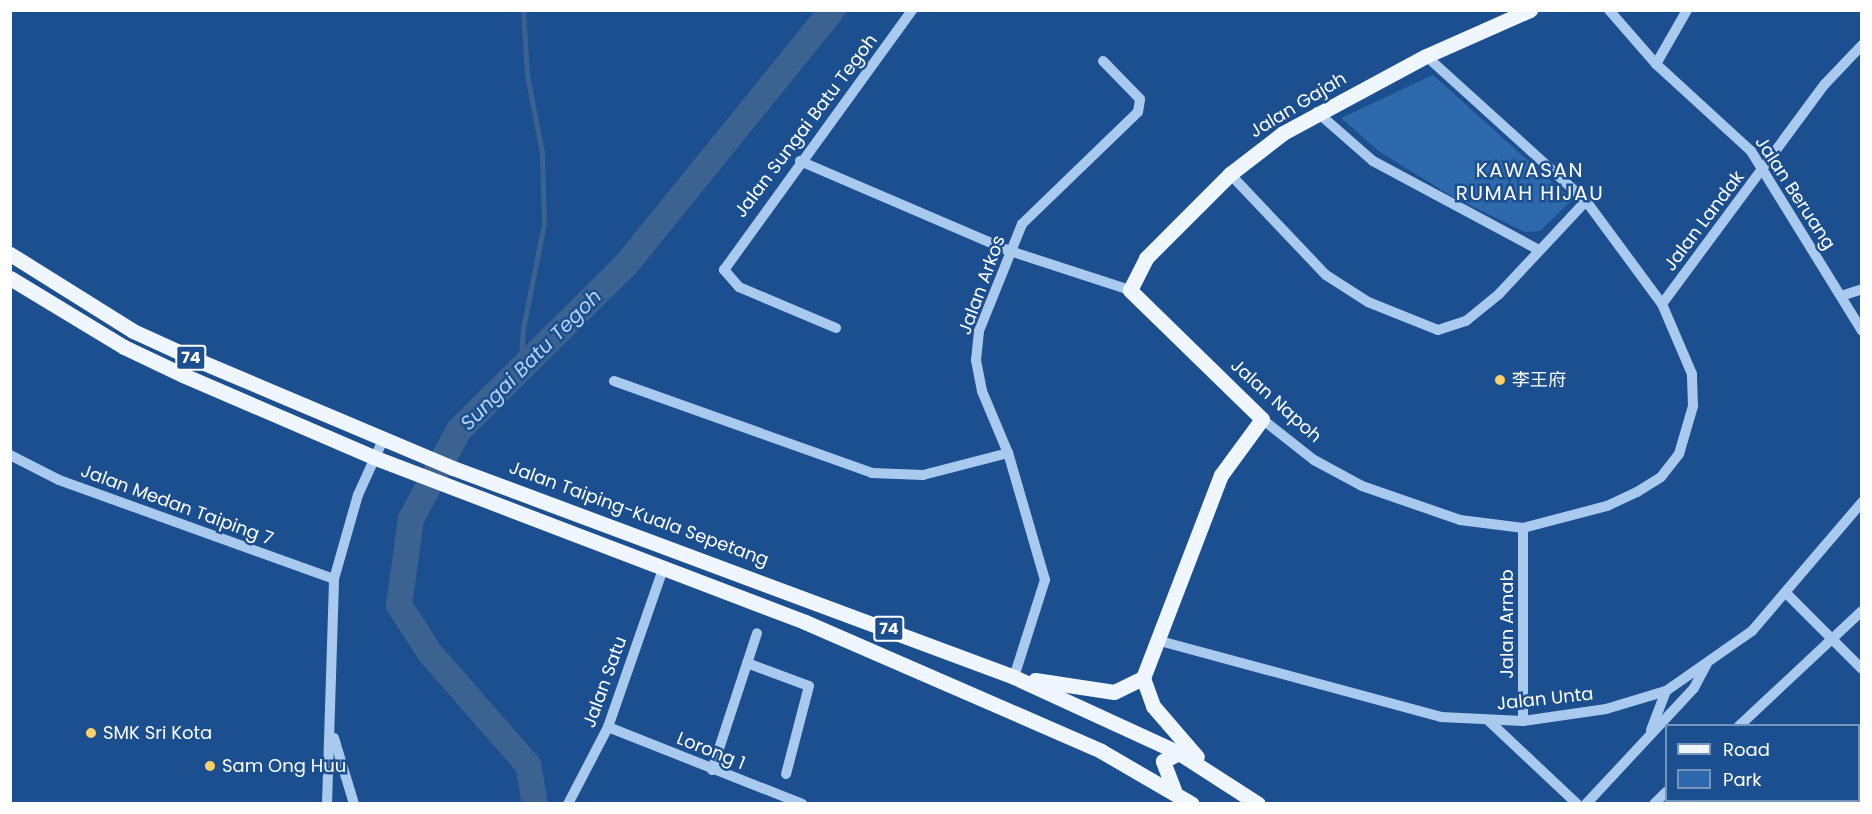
<!DOCTYPE html>
<html>
<head>
<meta charset="utf-8">
<style>
  body { margin:0 }
  #map { position:relative; width:1872px; height:814px; overflow:hidden; background:#1b4f8f; font-family:Poppins,"Noto Sans SC",sans-serif }
  div>[style] { position:absolute }
  .green>* { inset:0; background:#2e69ad }
  .stream>* { height:4.5px; margin:-2.25px; padding:0 2.25px; transform-origin:2.25px; border-radius:2.25px; background:#3c6290 }
  .river>* { height:26px; margin:-13px; padding:0 13px; transform-origin:13px; border-radius:13px; background:#3c6290 }
  .minor>* { height:10px; margin:-5px; padding:0 5px; transform-origin:5px; border-radius:5px; background:#a9c9ee }
  .major>* { height:15px; margin:-7.5px; padding:0 7.5px; transform-origin:7.5px; border-radius:7.5px; background:#f0f6ff }
  .dots>* { width:16px; height:16px; translate:-50% -50%; box-sizing:border-box; border:3px solid #1b4f8f; border-radius:50% }
  span { translate:-50% -50%; white-space:nowrap; text-align:center; line-height:1.15; -webkit-text-stroke:5px #1b4f8f; paint-order:stroke }
  .shield-label span { padding:2px 4px; background:#1b4f8f; border:2px solid; border-radius:4px; -webkit-text-stroke-width:0 }
  .shield-label { font-size:16px; color:#fff; font-weight:700 }
  .street-label { font-size:18px; color:#fff }
  .poi-label { font-size:18px; color:#fff }
  .left { translate:0 -50%; text-align:left }
  .neighbourhood-label { font-size:20px; color:#fff; letter-spacing:1.5px }
  .water-label { font-size:20px; color:#b5d3f5; font-style:italic }
  .frame { position:absolute; inset:0; border:12px solid #fff; pointer-events:none }
  .legend { position:absolute; left:1665px; top:724px; width:195px; height:78px; box-sizing:border-box; background:#1b4f8f; border:2px solid #7695bc; margin:0; padding:8px 10px; list-style:none; font-size:18px; color:#fff }
  .legend li { display:flex; align-items:center; gap:12px; height:30px }
  .legend b { width:30px; border:2px solid #7695bc }
</style>
</head>
<body>
<div id="map">
  <div class="green">
    <div style="clip-path:polygon(1433px 75px,1572px 200px,1540px 231px,1525px 232px,1453px 197px,1380px 152px,1341px 118px)"></div>
  </div>
  <div class="stream">
    <div style="left:520px;top:370px;width:41px;rotate:-85.8deg"></div>
    <div style="left:523px;top:329px;width:107px;rotate:-78.7deg"></div>
    <div style="left:544px;top:224px;width:71px;rotate:-91.6deg"></div>
    <div style="left:542px;top:153px;width:79px;rotate:-100.9deg"></div>
    <div style="left:527px;top:75px;width:65px;rotate:-93.5deg"></div>
  </div>
  <div class="river">
    <div style="left:535px;top:804px;width:40px;rotate:-100deg"></div>
    <div style="left:528px;top:765px;width:149px;rotate:-131.2deg"></div>
    <div style="left:430px;top:653px;width:57px;rotate:-122.9deg"></div>
    <div style="left:399px;top:605px;width:87px;rotate:-82.1deg"></div>
    <div style="left:411px;top:519px;width:101px;rotate:-61.7deg"></div>
    <div style="left:459px;top:430px;width:233px;rotate:-44.7deg"></div>
    <div style="left:625px;top:266px;width:329px;rotate:-51deg"></div>
  </div>
  <div class="minor">
    <div style="left:1609px;top:10px;width:72px;rotate:49deg"></div>
    <div style="left:1656px;top:64px;width:129px;rotate:42.5deg"></div>
    <div style="left:1751px;top:151px;width:211px;rotate:58.3deg"></div>
    <div style="left:1656px;top:64px;width:62px;rotate:-60.1deg"></div>
    <div style="left:1317px;top:112px;width:74px;rotate:41.2deg"></div>
    <div style="left:1373px;top:161px;width:188px;rotate:28.2deg"></div>
    <div style="left:800px;top:161px;width:228px;rotate:23.2deg"></div>
    <div style="left:1010px;top:251px;width:126px;rotate:18deg"></div>
    <div style="left:1230px;top:174px;width:139px;rotate:46.5deg"></div>
    <div style="left:1326px;top:275px;width:50px;rotate:32.7deg"></div>
    <div style="left:1368px;top:302px;width:75px;rotate:21.8deg"></div>
    <div style="left:1438px;top:330px;width:29px;rotate:-18deg"></div>
    <div style="left:1466px;top:321px;width:43px;rotate:-39.3deg"></div>
    <div style="left:1499px;top:294px;width:127px;rotate:-46.9deg"></div>
    <div style="left:1841px;top:296px;width:22px;rotate:-18deg"></div>
    <div style="left:1662px;top:304px;width:274px;rotate:-53.5deg"></div>
    <div style="left:1825px;top:84px;width:54px;rotate:-46.5deg"></div>
    <div style="left:836px;top:328px;width:105px;rotate:-157.1deg"></div>
    <div style="left:739px;top:287px;width:23px;rotate:-131deg"></div>
    <div style="left:724px;top:270px;width:321px;rotate:-54.1deg"></div>
    <div style="left:614px;top:381px;width:274px;rotate:19.6deg"></div>
    <div style="left:872px;top:473px;width:51px;rotate:2.2deg"></div>
    <div style="left:923px;top:475px;width:88px;rotate:-14.5deg"></div>
    <div style="left:1262px;top:419px;width:66px;rotate:38.3deg"></div>
    <div style="left:1314px;top:460px;width:55px;rotate:28.4deg"></div>
    <div style="left:1362px;top:486px;width:104px;rotate:19.1deg"></div>
    <div style="left:1460px;top:520px;width:64px;rotate:7.2deg"></div>
    <div style="left:1523px;top:528px;width:87px;rotate:-14.7deg"></div>
    <div style="left:1607px;top:506px;width:33px;rotate:-25deg"></div>
    <div style="left:1637px;top:492px;width:28px;rotate:-32deg"></div>
    <div style="left:1661px;top:477px;width:29px;rotate:-52deg"></div>
    <div style="left:1679px;top:454px;width:50px;rotate:-73.7deg"></div>
    <div style="left:1693px;top:406px;width:32px;rotate:-92deg"></div>
    <div style="left:1692px;top:374px;width:76px;rotate:-113.2deg"></div>
    <div style="left:1662px;top:304px;width:128px;rotate:-126.4deg"></div>
    <div style="left:1586px;top:201px;width:216px;rotate:-137.8deg"></div>
    <div style="left:10px;top:455px;width:55px;rotate:27deg"></div>
    <div style="left:59px;top:480px;width:292px;rotate:19.8deg"></div>
    <div style="left:1788px;top:595px;width:105px;rotate:45deg"></div>
    <div style="left:1160px;top:641px;width:291px;rotate:15.1deg"></div>
    <div style="left:1441px;top:717px;width:82px;rotate:2.8deg"></div>
    <div style="left:1523px;top:721px;width:84px;rotate:-8.2deg"></div>
    <div style="left:1606px;top:709px;width:63px;rotate:-16.7deg"></div>
    <div style="left:1666px;top:691px;width:105px;rotate:-34.9deg"></div>
    <div style="left:1752px;top:631px;width:170px;rotate:-49.5deg"></div>
    <div style="left:747px;top:663px;width:66px;rotate:20.4deg"></div>
    <div style="left:809px;top:686px;width:91px;rotate:104.6deg"></div>
    <div style="left:1014px;top:677px;width:102px;rotate:-72.3deg"></div>
    <div style="left:1045px;top:580px;width:132px;rotate:-106.2deg"></div>
    <div style="left:1008px;top:453px;width:67px;rotate:-112.8deg"></div>
    <div style="left:982px;top:391px;width:32px;rotate:-101deg"></div>
    <div style="left:976px;top:360px;width:29px;rotate:-84deg"></div>
    <div style="left:979px;top:331px;width:115px;rotate:-68.1deg"></div>
    <div style="left:1022px;top:224px;width:161px;rotate:-44deg"></div>
    <div style="left:1138px;top:112px;width:13px;rotate:-81deg"></div>
    <div style="left:1140px;top:99px;width:53px;rotate:-134.2deg"></div>
    <div style="left:1489px;top:721px;width:121px;rotate:43.3deg"></div>
    <div style="left:1523px;top:721px;width:193px;rotate:-90deg"></div>
    <div style="left:1739px;top:726px;width:168px;rotate:-43.1deg"></div>
    <div style="left:608px;top:727px;width:209px;rotate:21.6deg"></div>
    <div style="left:1651px;top:730px;width:42px;rotate:-69deg"></div>
    <div style="left:334px;top:738px;width:69px;rotate:73.1deg"></div>
    <div style="left:712px;top:770px;width:144px;rotate:-71.8deg"></div>
    <div style="left:1858px;top:786px;width:5px;rotate:-37deg"></div>
    <div style="left:327px;top:804px;width:225px;rotate:-88.2deg"></div>
    <div style="left:334px;top:579px;width:87px;rotate:-74.1deg"></div>
    <div style="left:358px;top:495px;width:60px;rotate:-65.6deg"></div>
    <div style="left:568px;top:804px;width:87px;rotate:-62.5deg"></div>
    <div style="left:608px;top:727px;width:167px;rotate:-70.8deg"></div>
    <div style="left:1586px;top:804px;width:158px;rotate:-47deg"></div>
    <div style="left:1694px;top:688px;width:27px;rotate:-62deg"></div>
    <div style="left:1654px;top:804px;width:17px;rotate:-45deg"></div>
    <div style="left:1840px;top:804px;width:5px;rotate:-53deg"></div>
  </div>
  <div class="major">
    <div style="left:10px;top:254px;width:145px;rotate:32deg"></div>
    <div style="left:133px;top:331px;width:63px;rotate:24.5deg"></div>
    <div style="left:190px;top:357px;width:285px;rotate:22.9deg"></div>
    <div style="left:453px;top:468px;width:599px;rotate:20.43deg"></div>
    <div style="left:1014px;top:677px;width:182px;rotate:24.7deg"></div>
    <div style="left:1179px;top:753px;width:94px;rotate:32.8deg"></div>
    <div style="left:10px;top:278px;width:133px;rotate:31.2deg"></div>
    <div style="left:124px;top:347px;width:65px;rotate:25.4deg"></div>
    <div style="left:183px;top:375px;width:207px;rotate:23.3deg"></div>
    <div style="left:373px;top:457px;width:462px;rotate:20.9deg"></div>
    <div style="left:805px;top:622px;width:323px;rotate:23.5deg"></div>
    <div style="left:1101px;top:751px;width:105px;rotate:30.2deg"></div>
    <div style="left:1143px;top:678px;width:30px;rotate:70deg"></div>
    <div style="left:1153px;top:706px;width:67px;rotate:49.2deg"></div>
    <div style="left:1035px;top:680px;width:80px;rotate:8.6deg"></div>
    <div style="left:1114px;top:692px;width:32px;rotate:-26deg"></div>
    <div style="left:1143px;top:678px;width:217px;rotate:-69deg"></div>
    <div style="left:1221px;top:475px;width:69px;rotate:-53.8deg"></div>
    <div style="left:1262px;top:419px;width:185px;rotate:-135.7deg"></div>
    <div style="left:1130px;top:290px;width:36px;rotate:-63deg"></div>
    <div style="left:1146px;top:258px;width:119px;rotate:-45deg"></div>
    <div style="left:1230px;top:174px;width:67px;rotate:-37.7deg"></div>
    <div style="left:1283px;top:133px;width:162px;rotate:-28.3deg"></div>
    <div style="left:1426px;top:56px;width:114px;rotate:-23.9deg"></div>
    <div style="left:1174px;top:790px;width:31px;rotate:-111deg"></div>
    <div style="left:1163px;top:761px;width:18px;rotate:-27deg"></div>
  </div>
  <div class="dots">
    <div style="left:1500px;top:380px;background:#ffd166"></div>
    <div style="left:91px;top:733px;background:#ffd166"></div>
    <div style="left:210px;top:766px;background:#ffd166"></div>
  </div>
  <div class="shield-label">
    <span style="left:191px;top:358px">74</span>
    <span style="left:889px;top:629px">74</span>
  </div>
  <div class="street-label">
    <span style="left:1298px;top:105px;rotate:-31deg">Jalan Gajah</span>
    <span style="left:806px;top:126px;rotate:-53deg">Jalan Sungai Batu Tegoh</span>
    <span style="left:1795px;top:193px;rotate:57deg">Jalan Beruang</span>
    <span style="left:1704px;top:221px;rotate:-53deg">Jalan Landak</span>
    <span style="left:982px;top:285px;rotate:-70deg">Jalan Arkos</span>
    <span style="left:1276px;top:401px;rotate:42deg">Jalan Napoh</span>
    <span style="left:177px;top:505px;rotate:20deg">Jalan Medan Taiping 7</span>
    <span style="left:639px;top:514px;rotate:20deg">Jalan Taiping-Kuala Sepetang</span>
    <span style="left:1507px;top:624px;rotate:-90deg">Jalan Arnab</span>
    <span style="left:605px;top:682px;rotate:-70deg">Jalan Satu</span>
    <span style="left:1545px;top:699px;rotate:-6deg">Jalan Unta</span>
    <span style="left:711px;top:751px;rotate:22deg">Lorong 1</span>
  </div>
  <div class="poi-label">
    <span class="left" style="left:1512px;top:380px">李王府</span>
    <span class="left" style="left:103px;top:733px">SMK Sri Kota</span>
    <span class="left" style="left:222px;top:766px">Sam Ong Huu</span>
  </div>
  <div class="neighbourhood-label">
    <span style="left:1530px;top:182px">KAWASAN<br>RUMAH HIJAU</span>
  </div>
  <div class="water-label">
    <span style="left:531px;top:360px;rotate:-45deg">Sungai Batu Tegoh</span>
  </div>
  <div class="frame"></div>
  <ul class="legend">
  <li><b style="height:8px;background:#f0f6ff"></b>Road</li>
  <li><b style="height:16px;background:#2e69ad"></b>Park</li>
  </ul>
</div>
</body>
</html>
